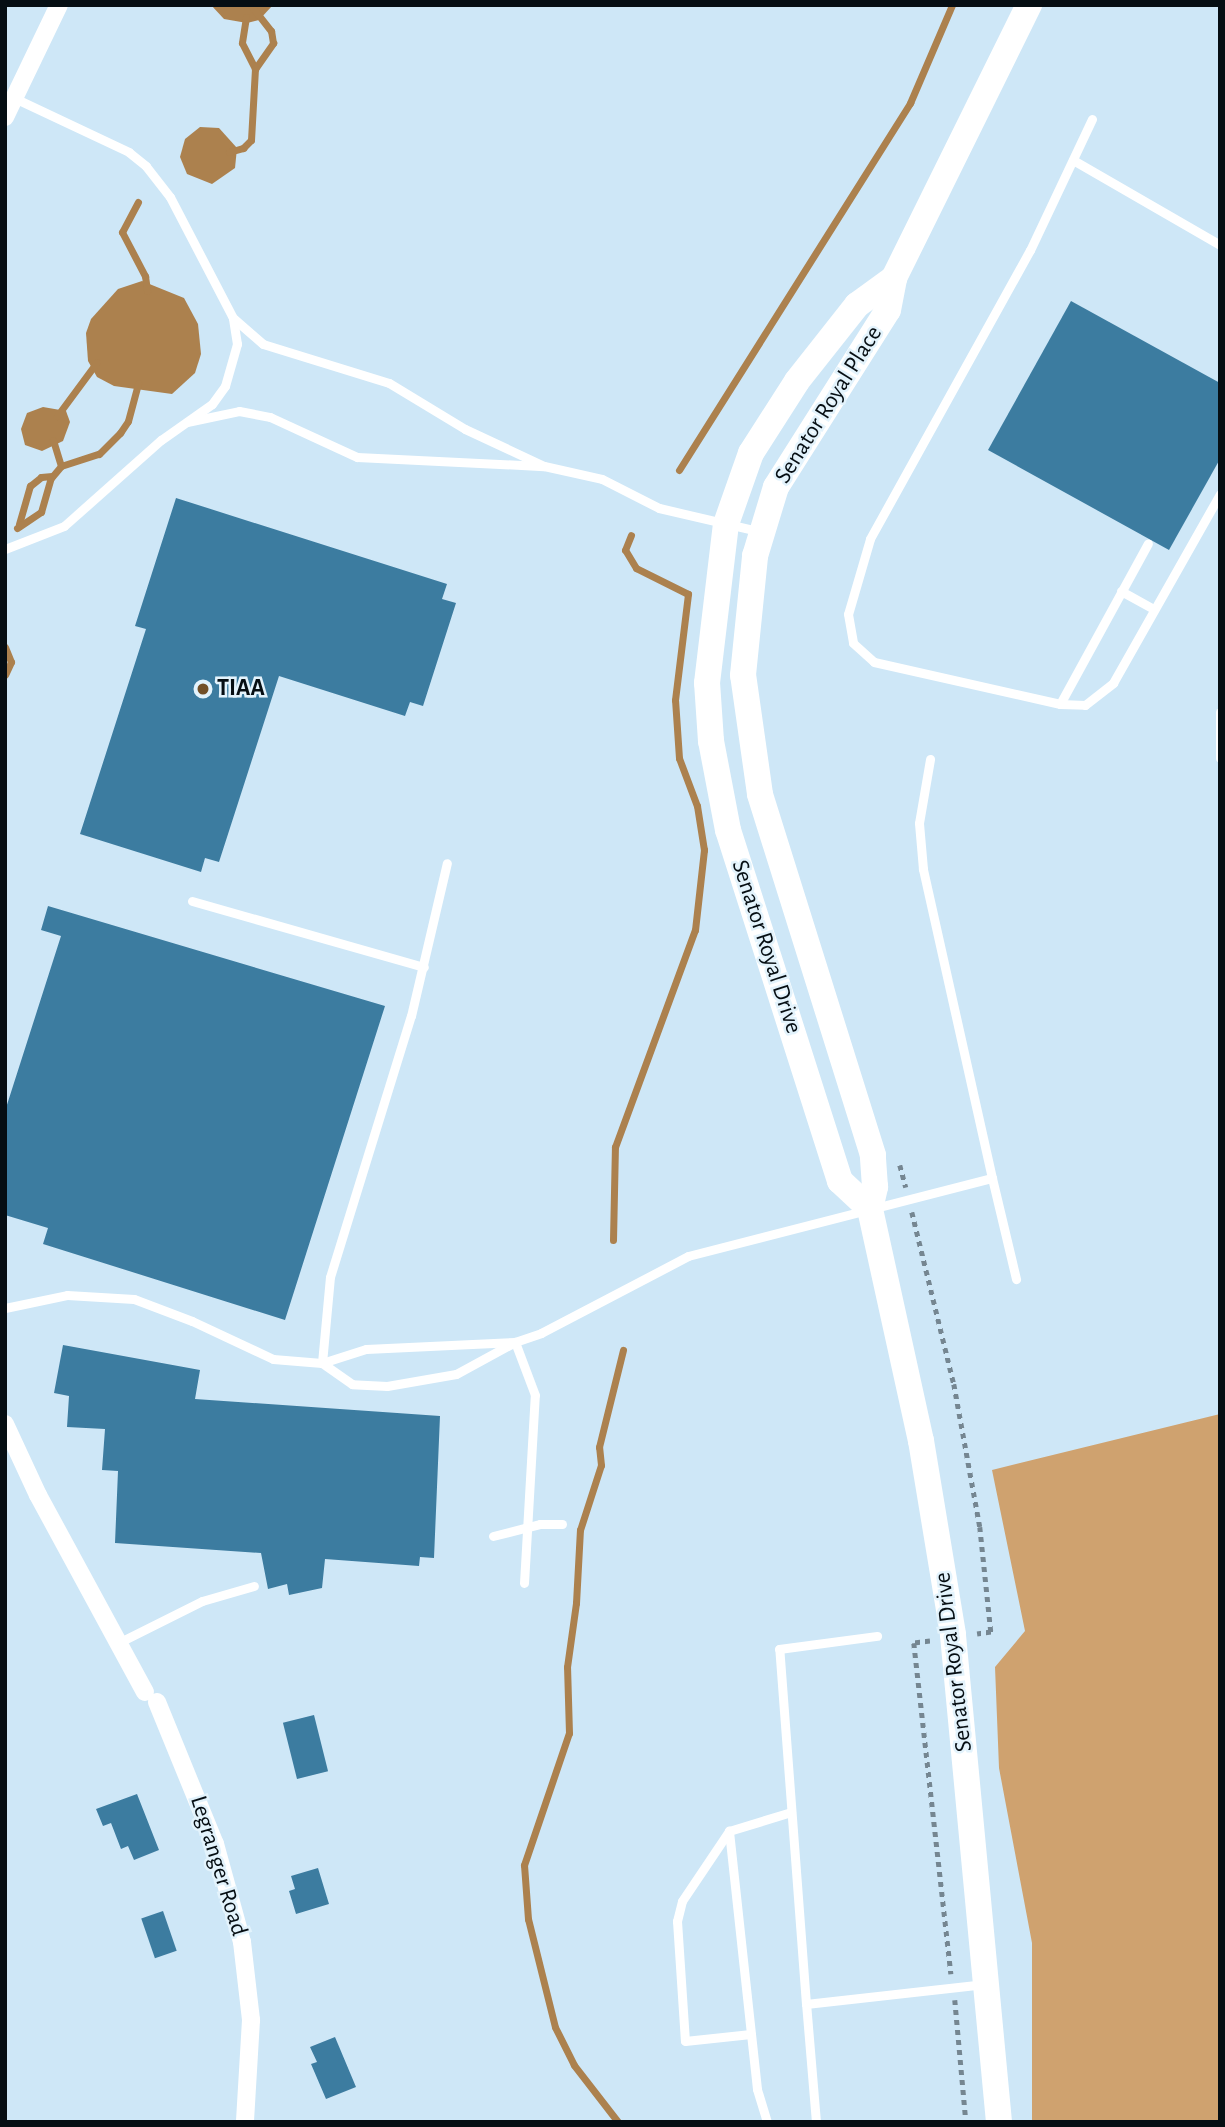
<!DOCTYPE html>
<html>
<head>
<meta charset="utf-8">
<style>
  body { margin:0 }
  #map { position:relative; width:1225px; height:2127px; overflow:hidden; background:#cee7f7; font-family:"Alegreya Sans",sans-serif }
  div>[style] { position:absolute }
  .forest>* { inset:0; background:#cfa26f }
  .water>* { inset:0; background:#ac814e }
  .stream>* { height:7px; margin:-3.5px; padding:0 3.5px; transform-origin:3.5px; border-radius:3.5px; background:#ac814e }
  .building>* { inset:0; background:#3c7ca0; transform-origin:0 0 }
  .path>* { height:4.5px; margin-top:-2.25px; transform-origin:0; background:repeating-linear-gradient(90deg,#758691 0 5px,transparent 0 10px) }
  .lane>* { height:9px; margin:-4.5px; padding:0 4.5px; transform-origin:4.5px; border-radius:4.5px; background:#fff }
  .street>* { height:18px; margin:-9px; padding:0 9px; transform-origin:9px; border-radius:9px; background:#fff }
  .secondary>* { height:26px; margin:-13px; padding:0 13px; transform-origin:13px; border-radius:13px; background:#fff }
  .dots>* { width:19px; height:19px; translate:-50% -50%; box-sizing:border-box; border:4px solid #e3f3fc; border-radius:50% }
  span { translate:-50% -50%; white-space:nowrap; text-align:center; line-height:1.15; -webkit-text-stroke:5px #e3f3fc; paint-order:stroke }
  .street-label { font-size:24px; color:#060e13 }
  .poi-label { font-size:24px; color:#060e13; font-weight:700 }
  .left { translate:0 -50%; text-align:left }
  .frame { position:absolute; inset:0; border:7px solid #060e13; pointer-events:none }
</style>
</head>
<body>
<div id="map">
  <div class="forest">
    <div style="clip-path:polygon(1220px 1414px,1220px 2122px,1032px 2122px,1032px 1943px,999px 1768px,995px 1667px,1025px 1631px,992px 1470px)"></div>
  </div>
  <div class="water">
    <div style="clip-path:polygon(211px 5px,273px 5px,259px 20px,247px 23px,224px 19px)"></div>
    <div style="clip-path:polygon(200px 127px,219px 128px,237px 148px,235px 168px,212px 184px,187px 174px,180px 157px,185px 139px)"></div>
    <div style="clip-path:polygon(142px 281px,184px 298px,198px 324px,201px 354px,195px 373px,172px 394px,114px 386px,97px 377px,88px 361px,86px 333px,91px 319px,118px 289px)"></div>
    <div style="clip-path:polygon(43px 407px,66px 411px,70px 422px,63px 441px,42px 451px,25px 445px,21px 429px,27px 413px)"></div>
  </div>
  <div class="stream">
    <div style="left:246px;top:17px;width:26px;rotate:99deg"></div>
    <div style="left:242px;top:43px;width:29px;rotate:63deg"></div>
    <div style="left:229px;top:152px;width:15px;rotate:-16deg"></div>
    <div style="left:243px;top:148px;width:11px;rotate:-45deg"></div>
    <div style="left:251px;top:140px;width:71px;rotate:-86.8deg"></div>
    <div style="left:255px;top:69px;width:32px;rotate:-55deg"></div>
    <div style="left:273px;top:43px;width:12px;rotate:-99deg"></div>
    <div style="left:271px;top:31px;width:33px;rotate:-128deg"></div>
    <div style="left:138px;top:202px;width:34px;rotate:118deg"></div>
    <div style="left:122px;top:232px;width:50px;rotate:62.4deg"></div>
    <div style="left:145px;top:276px;width:15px;rotate:82deg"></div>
    <div style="left:57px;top:416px;width:67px;rotate:-53.5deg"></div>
    <div style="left:53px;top:440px;width:27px;rotate:73deg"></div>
    <div style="left:679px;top:470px;width:434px;rotate:-57.8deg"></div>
    <div style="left:910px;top:103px;width:107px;rotate:-66.8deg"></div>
    <div style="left:19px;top:524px;width:40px;rotate:-74deg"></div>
    <div style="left:30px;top:486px;width:14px;rotate:-39deg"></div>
    <div style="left:41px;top:477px;width:11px;rotate:-5deg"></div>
    <div style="left:17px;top:528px;width:29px;rotate:-34deg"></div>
    <div style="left:41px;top:512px;width:35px;rotate:-74deg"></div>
    <div style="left:51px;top:478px;width:16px;rotate:-50deg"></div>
    <div style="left:61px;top:466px;width:40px;rotate:-18deg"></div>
    <div style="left:99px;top:454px;width:30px;rotate:-45deg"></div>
    <div style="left:120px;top:433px;width:14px;rotate:-56deg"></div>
    <div style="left:128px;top:421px;width:39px;rotate:-75deg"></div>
    <div style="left:5px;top:647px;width:16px;rotate:68deg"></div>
    <div style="left:11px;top:662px;width:14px;rotate:115deg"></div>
    <div style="left:613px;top:1240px;width:93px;rotate:-88.8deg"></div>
    <div style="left:615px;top:1147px;width:231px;rotate:-69.8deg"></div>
    <div style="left:695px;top:930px;width:81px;rotate:-83.6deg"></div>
    <div style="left:704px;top:850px;width:45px;rotate:-99deg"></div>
    <div style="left:697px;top:806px;width:51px;rotate:-110.6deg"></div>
    <div style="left:679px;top:758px;width:58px;rotate:-93.9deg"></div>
    <div style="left:675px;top:700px;width:107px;rotate:-83deg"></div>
    <div style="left:688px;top:594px;width:58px;rotate:-153.4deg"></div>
    <div style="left:636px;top:568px;width:21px;rotate:-121deg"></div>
    <div style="left:625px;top:550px;width:16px;rotate:-68deg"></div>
    <div style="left:618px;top:2122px;width:72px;rotate:-127.7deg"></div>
    <div style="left:574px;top:2065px;width:42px;rotate:-116.6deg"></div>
    <div style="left:555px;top:2027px;width:111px;rotate:-104deg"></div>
    <div style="left:528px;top:1919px;width:54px;rotate:-94.2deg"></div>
    <div style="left:524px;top:1865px;width:139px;rotate:-71.2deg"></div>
    <div style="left:569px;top:1733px;width:66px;rotate:-91.7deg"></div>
    <div style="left:567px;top:1667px;width:65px;rotate:-82deg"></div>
    <div style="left:576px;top:1603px;width:73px;rotate:-86.9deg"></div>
    <div style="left:580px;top:1530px;width:68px;rotate:-72.1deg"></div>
    <div style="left:601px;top:1465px;width:18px;rotate:-96deg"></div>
    <div style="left:599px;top:1447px;width:100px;rotate:-76.1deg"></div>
  </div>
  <div class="building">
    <div style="clip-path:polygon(1071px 301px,1220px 383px,1220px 459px,1169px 550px,988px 450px)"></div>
    <div style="clip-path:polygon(176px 498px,447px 584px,442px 599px,456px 603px,423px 706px,410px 702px,405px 716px,279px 676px,219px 862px,205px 858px,201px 872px,80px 834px,146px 629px,135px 626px)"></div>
    <div style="clip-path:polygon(48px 906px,385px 1006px,285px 1320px,43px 1244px,48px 1228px,5px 1215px,5px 1111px,61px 936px,41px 930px)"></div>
    <div style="clip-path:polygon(63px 1345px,200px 1370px,195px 1399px,440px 1416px,434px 1558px,420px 1557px,419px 1566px,325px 1559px,322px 1588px,289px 1595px,287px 1584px,268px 1589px,261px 1553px,115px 1543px,118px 1471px,102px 1470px,105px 1429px,67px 1427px,69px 1396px,54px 1393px)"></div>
    <div style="left:314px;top:1715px;width:58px;height:32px;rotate:76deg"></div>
    <div style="clip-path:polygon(137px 1794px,159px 1850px,134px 1860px,128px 1846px,121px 1849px,111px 1823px,103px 1826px,96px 1809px)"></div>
    <div style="clip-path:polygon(318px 1868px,329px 1904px,296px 1914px,289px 1891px,295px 1889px,291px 1876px)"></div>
    <div style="left:163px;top:1911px;width:42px;height:23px;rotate:71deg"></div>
    <div style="clip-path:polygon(335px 2037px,356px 2087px,326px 2099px,311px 2064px,317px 2062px,310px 2047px)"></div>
  </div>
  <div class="path">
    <div style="left:900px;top:1165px;width:23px;rotate:75deg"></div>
    <div style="left:912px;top:1212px;width:177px;rotate:76.3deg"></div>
    <div style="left:954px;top:1384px;width:145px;rotate:79.7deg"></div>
    <div style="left:980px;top:1527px;width:106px;rotate:84deg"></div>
    <div style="left:991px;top:1632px;width:14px;rotate:172deg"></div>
    <div style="left:930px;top:1641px;width:16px;rotate:173deg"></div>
    <div style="left:914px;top:1643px;width:333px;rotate:83.6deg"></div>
    <div style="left:955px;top:2000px;width:122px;rotate:84.8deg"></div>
  </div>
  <div class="lane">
    <div style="left:1092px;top:119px;width:145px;rotate:115.3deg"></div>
    <div style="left:1030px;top:250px;width:330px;rotate:119deg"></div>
    <div style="left:870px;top:539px;width:78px;rotate:106.3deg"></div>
    <div style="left:848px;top:614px;width:29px;rotate:80deg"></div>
    <div style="left:853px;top:643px;width:28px;rotate:42deg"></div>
    <div style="left:874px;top:662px;width:191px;rotate:12.7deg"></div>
    <div style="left:1060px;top:704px;width:25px;rotate:2deg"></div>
    <div style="left:1085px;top:705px;width:36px;rotate:-38deg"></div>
    <div style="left:1113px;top:683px;width:217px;rotate:-60.5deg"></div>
    <div style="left:1073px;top:160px;width:170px;rotate:30deg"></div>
    <div style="left:187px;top:422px;width:53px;rotate:-11.9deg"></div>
    <div style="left:239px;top:411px;width:32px;rotate:11deg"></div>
    <div style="left:270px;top:417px;width:96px;rotate:24.7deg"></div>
    <div style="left:357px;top:457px;width:187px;rotate:2.8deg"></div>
    <div style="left:544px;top:466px;width:87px;rotate:-154.9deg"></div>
    <div style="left:465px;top:429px;width:89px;rotate:-148.8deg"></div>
    <div style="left:389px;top:383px;width:132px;rotate:-162.8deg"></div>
    <div style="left:263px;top:344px;width:40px;rotate:-139deg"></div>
    <div style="left:544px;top:466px;width:59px;rotate:12.6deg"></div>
    <div style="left:602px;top:479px;width:64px;rotate:27deg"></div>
    <div style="left:659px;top:508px;width:102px;rotate:13.1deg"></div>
    <div style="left:5px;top:549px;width:63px;rotate:-21.3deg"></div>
    <div style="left:64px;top:526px;width:130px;rotate:-41.6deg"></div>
    <div style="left:161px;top:440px;width:62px;rotate:-35.2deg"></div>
    <div style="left:212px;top:404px;width:22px;rotate:-54deg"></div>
    <div style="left:225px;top:386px;width:44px;rotate:-74.1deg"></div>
    <div style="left:237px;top:344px;width:26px;rotate:-99deg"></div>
    <div style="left:233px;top:318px;width:136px;rotate:-117.5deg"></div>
    <div style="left:170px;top:197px;width:39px;rotate:-128deg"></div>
    <div style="left:146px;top:166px;width:22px;rotate:-141deg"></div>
    <div style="left:129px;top:152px;width:127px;rotate:-154.8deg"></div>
    <div style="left:1121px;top:591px;width:37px;rotate:29deg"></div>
    <div style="left:1060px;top:704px;width:183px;rotate:-61.3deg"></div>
    <div style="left:1220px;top:712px;width:46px;rotate:90deg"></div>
    <div style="left:192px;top:901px;width:241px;rotate:15.9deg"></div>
    <div style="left:992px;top:1178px;width:104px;rotate:76.6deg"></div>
    <div style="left:5px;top:1308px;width:63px;rotate:-11.8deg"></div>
    <div style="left:67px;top:1295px;width:67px;rotate:3.4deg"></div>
    <div style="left:134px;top:1299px;width:62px;rotate:20.8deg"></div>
    <div style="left:192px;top:1321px;width:89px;rotate:25.1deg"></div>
    <div style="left:273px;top:1359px;width:49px;rotate:4.7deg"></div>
    <div style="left:322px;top:1363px;width:86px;rotate:-84.7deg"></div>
    <div style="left:330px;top:1277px;width:273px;rotate:-72.8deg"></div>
    <div style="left:411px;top:1016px;width:157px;rotate:-76.8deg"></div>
    <div style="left:515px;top:1342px;width:67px;rotate:151.5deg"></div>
    <div style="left:456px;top:1374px;width:70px;rotate:170.1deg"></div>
    <div style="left:387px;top:1386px;width:35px;rotate:-177deg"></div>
    <div style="left:352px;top:1384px;width:37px;rotate:-145deg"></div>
    <div style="left:322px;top:1363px;width:46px;rotate:-17.7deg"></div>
    <div style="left:366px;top:1349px;width:149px;rotate:-2.7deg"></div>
    <div style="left:493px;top:1536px;width:49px;rotate:-14.3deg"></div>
    <div style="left:540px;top:1524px;width:22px"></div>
    <div style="left:524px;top:1583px;width:188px;rotate:-86.7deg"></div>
    <div style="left:535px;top:1395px;width:57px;rotate:-110.7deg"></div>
    <div style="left:515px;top:1342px;width:28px;rotate:-19deg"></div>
    <div style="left:541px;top:1333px;width:166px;rotate:-27.6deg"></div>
    <div style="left:688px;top:1256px;width:314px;rotate:-14.4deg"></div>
    <div style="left:992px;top:1178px;width:317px;rotate:-102.6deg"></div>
    <div style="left:923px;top:869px;width:46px;rotate:-95deg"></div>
    <div style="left:919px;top:823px;width:65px;rotate:-80.2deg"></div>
    <div style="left:118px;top:1643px;width:94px;rotate:-26.6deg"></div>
    <div style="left:202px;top:1601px;width:54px;rotate:-16.1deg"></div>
    <div style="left:729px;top:1831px;width:84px;rotate:123.9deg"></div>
    <div style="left:682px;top:1901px;width:21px;rotate:104deg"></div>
    <div style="left:677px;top:1921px;width:120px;rotate:86.2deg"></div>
    <div style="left:685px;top:2041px;width:66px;rotate:-6.1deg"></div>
    <div style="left:806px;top:2004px;width:356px;rotate:-94.3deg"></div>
    <div style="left:779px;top:1649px;width:99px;rotate:-7.6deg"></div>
    <div style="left:767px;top:2122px;width:34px;rotate:-107deg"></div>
    <div style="left:757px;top:2089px;width:260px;rotate:-96.2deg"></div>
    <div style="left:729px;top:1831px;width:65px;rotate:-17deg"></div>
    <div style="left:816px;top:2122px;width:118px;rotate:-94.8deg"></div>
    <div style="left:806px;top:2004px;width:180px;rotate:-6.4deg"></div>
  </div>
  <div class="street">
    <div style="left:5px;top:117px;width:124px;rotate:-64.3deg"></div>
    <div style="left:5px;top:1424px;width:78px;rotate:65.1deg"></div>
    <div style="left:38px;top:1495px;width:224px;rotate:61.5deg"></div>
    <div style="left:157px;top:1702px;width:153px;rotate:67.8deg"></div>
    <div style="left:215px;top:1844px;width:102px;rotate:74.6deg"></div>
    <div style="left:242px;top:1942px;width:79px;rotate:83.4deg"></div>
    <div style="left:251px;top:2020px;width:102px;rotate:93.4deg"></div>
  </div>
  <div class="secondary">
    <div style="left:870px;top:1209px;width:41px;rotate:-137deg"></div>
    <div style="left:840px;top:1181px;width:368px;rotate:-107.7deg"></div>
    <div style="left:728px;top:830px;width:91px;rotate:-100.8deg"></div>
    <div style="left:711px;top:741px;width:58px;rotate:-93.9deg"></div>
    <div style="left:707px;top:683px;width:160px;rotate:-83.2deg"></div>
    <div style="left:726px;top:524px;width:75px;rotate:-70.6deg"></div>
    <div style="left:751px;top:453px;width:85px;rotate:-57.4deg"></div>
    <div style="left:797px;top:381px;width:97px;rotate:-51.7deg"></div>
    <div style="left:857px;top:305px;width:46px;rotate:-36.1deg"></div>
    <div style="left:999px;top:2122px;width:490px;rotate:-95.4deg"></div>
    <div style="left:953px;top:1634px;width:196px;rotate:-99.4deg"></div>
    <div style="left:921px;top:1441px;width:238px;rotate:-102.4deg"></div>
    <div style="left:870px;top:1209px;width:23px;rotate:-77deg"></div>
    <div style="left:875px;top:1187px;width:32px;rotate:-94deg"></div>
    <div style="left:873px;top:1155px;width:378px;rotate:-107.4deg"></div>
    <div style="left:760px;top:794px;width:120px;rotate:-98.1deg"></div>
    <div style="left:743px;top:675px;width:120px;rotate:-84.2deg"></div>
    <div style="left:755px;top:556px;width:72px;rotate:-73.1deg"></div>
    <div style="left:776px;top:487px;width:209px;rotate:-57.7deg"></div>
    <div style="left:888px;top:310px;width:33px;rotate:-79deg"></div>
    <div style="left:894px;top:278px;width:305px;rotate:-63.7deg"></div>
  </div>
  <div class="dots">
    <div style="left:203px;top:689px;background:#725028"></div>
  </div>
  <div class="street-label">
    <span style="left:829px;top:405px;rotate:-58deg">Senator Royal Place</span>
    <span style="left:766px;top:947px;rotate:72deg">Senator Royal Drive</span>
    <span style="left:954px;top:1662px;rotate:-97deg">Senator Royal Drive</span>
    <span style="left:218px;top:1866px;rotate:73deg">Legranger Road</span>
  </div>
  <div class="poi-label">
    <span class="left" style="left:217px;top:689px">TIAA</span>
  </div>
  <div class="frame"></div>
</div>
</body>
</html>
